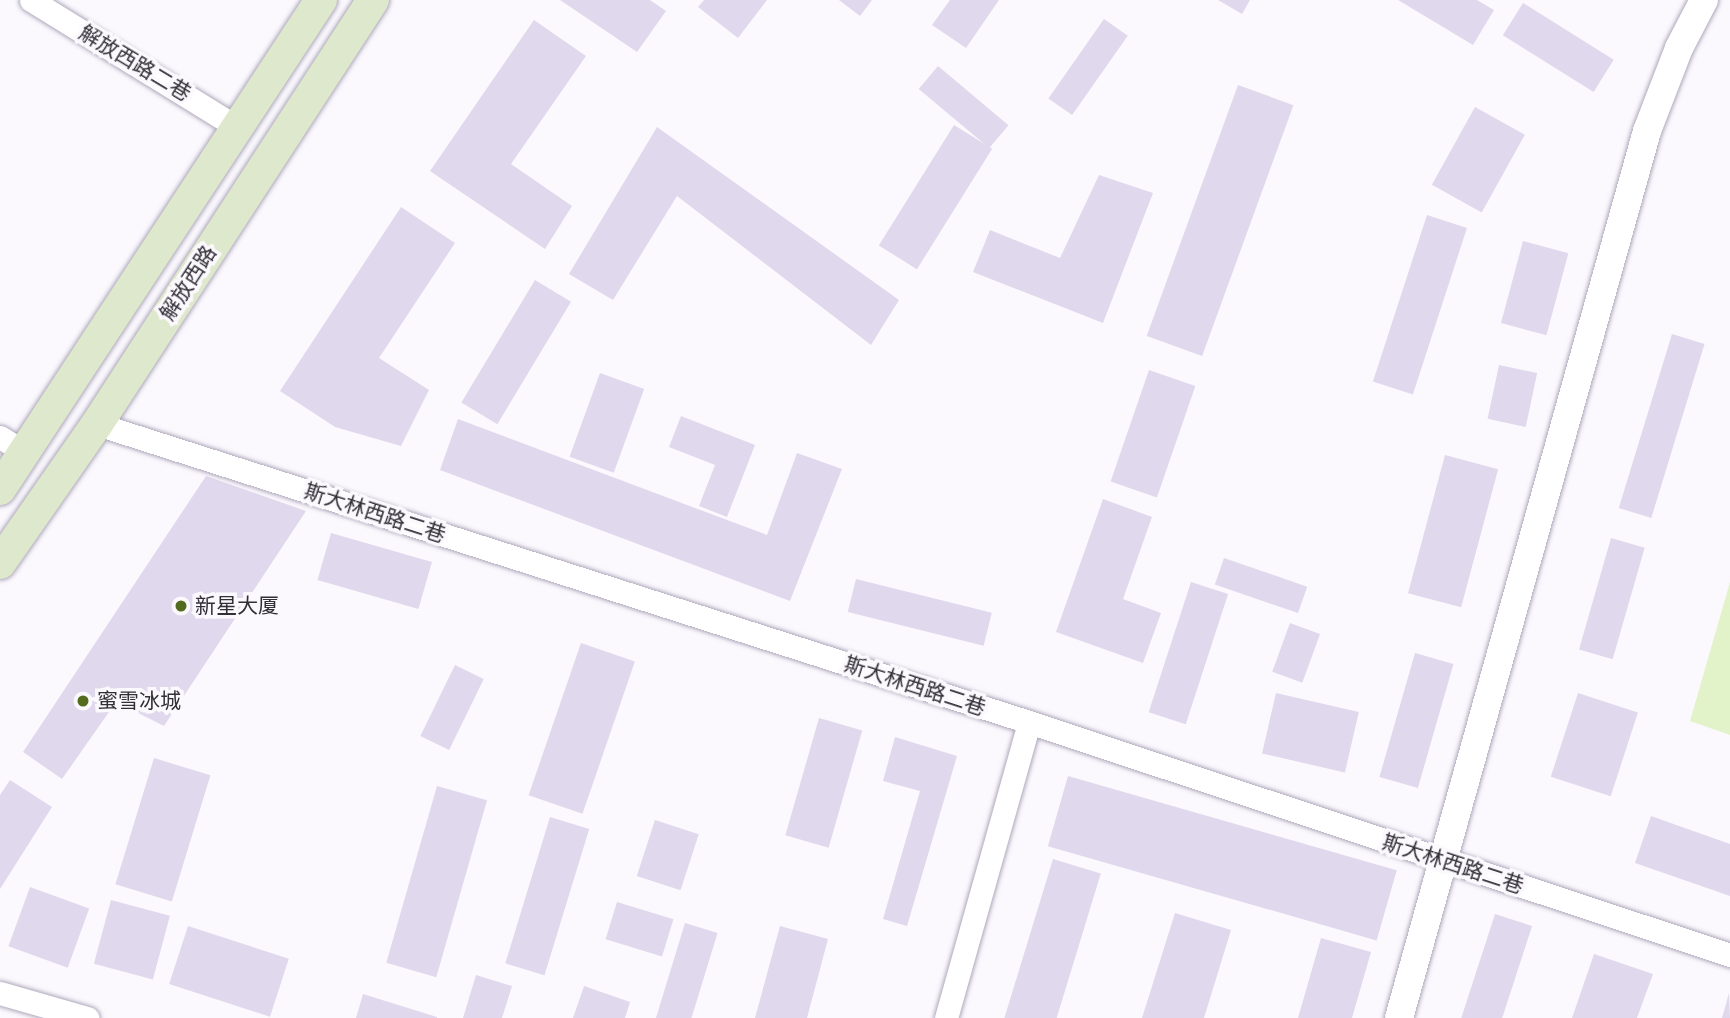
<!DOCTYPE html>
<html>
<head>
<meta charset="utf-8">
<style>
  body { margin:0 }
  #map { position:relative; width:1730px; height:1018px; overflow:hidden; background:#fbf9fe; font-family:Inter,"Noto Sans SC",sans-serif }
  div>[style] { position:absolute }
  .green>* { inset:0; background:#e2f3c9 }
  .building>* { inset:0; background:#e0d8ec; transform-origin:0 0 }
  .roads { filter:drop-shadow(0 0 2px #afa8bb) drop-shadow(0 0 2px #afa8bb) }
  .minor>* { height:23px; margin:-11.5px; padding:0 11.5px; transform-origin:11.5px; border-radius:11.5px; background:#fff }
  .tertiary>* { height:28px; margin:-14px; padding:0 14px; transform-origin:14px; border-radius:14px; background:#fff }
  .secondary>* { height:32px; margin:-16px; padding:0 16px; transform-origin:16px; border-radius:16px; background:#dee8cc }
  .dots>* { width:19px; height:19px; translate:-50% -50%; box-sizing:border-box; border:4px solid #fbf9fe; border-radius:50% }
  span { translate:-50% -50%; white-space:nowrap; text-align:center; line-height:1.15; -webkit-text-stroke:7px #fbf9fe; paint-order:stroke }
  .street-label { font-size:21px; color:#322f37 }
  .poi-label { font-size:21px; color:#322f37 }
  .left { translate:0 -50%; text-align:left }
</style>
</head>
<body>
<div id="map">
  <div class="green">
    <div style="clip-path:polygon(1730px 582px,1730px 735px,1690px 721px)"></div>
  </div>
  <div class="building">
    <div style="clip-path:polygon(560px 0,650px 0,666px 11px,637px 52px)"></div>
    <div style="clip-path:polygon(704px 0,767px 0,738px 38px,698px 7px)"></div>
    <div style="clip-path:polygon(839px 0,872px 0,860px 16px)"></div>
    <div style="clip-path:polygon(950px 0,999px 0,966px 48px,932px 25px)"></div>
    <div style="clip-path:polygon(1218px 0,1250px 0,1242px 14px)"></div>
    <div style="clip-path:polygon(1398px 0,1477px 0,1494px 10px,1473px 45px)"></div>
    <div style="left:1523px;top:3px;width:107px;height:38px;rotate:32deg"></div>
    <div style="left:1104px;top:19px;width:29px;height:97px;rotate:35deg"></div>
    <div style="clip-path:polygon(534px 20px,586px 56px,511px 164px,572px 206px,545px 249px,430px 171px)"></div>
    <div style="left:938px;top:66px;width:92px;height:30px;rotate:40deg"></div>
    <div style="left:1238px;top:85px;width:59px;height:267px;rotate:20deg"></div>
    <div style="left:1475px;top:107px;width:57px;height:89px;rotate:29deg"></div>
    <div style="left:954px;top:125px;width:45px;height:142px;rotate:32deg"></div>
    <div style="clip-path:polygon(657px 127px,899px 300px,871px 345px,677px 196px,613px 300px,569px 274px)"></div>
    <div style="clip-path:polygon(1099px 175px,1153px 193px,1103px 323px,973px 272px,990px 230px,1060px 258px)"></div>
    <div style="clip-path:polygon(401px 207px,455px 243px,379px 358px,429px 390px,401px 446px,335px 427px,280px 391px)"></div>
    <div style="left:1427px;top:215px;width:42px;height:175px;rotate:18deg"></div>
    <div style="left:1523px;top:241px;width:47px;height:85px;rotate:15deg"></div>
    <div style="left:535px;top:280px;width:42px;height:143px;rotate:31deg"></div>
    <div style="left:1672px;top:334px;width:34px;height:182px;rotate:17deg"></div>
    <div style="left:1499px;top:365px;width:39px;height:55px;rotate:12deg"></div>
    <div style="left:1149px;top:370px;width:49px;height:118px;rotate:19deg"></div>
    <div style="left:600px;top:373px;width:47px;height:89px;rotate:20deg"></div>
    <div style="clip-path:polygon(681px 416px,755px 445px,727px 517px,699px 506px,715px 465px,669px 447px)"></div>
    <div style="clip-path:polygon(458px 419px,767px 535px,797px 453px,842px 469px,790px 601px,440px 470px)"></div>
    <div style="left:1445px;top:455px;width:55px;height:143px;rotate:15deg"></div>
    <div style="clip-path:polygon(206px 476px,306px 511px,164px 726px,116px 702px,62px 779px,23px 752px)"></div>
    <div style="clip-path:polygon(1103px 499px,1152px 517px,1123px 599px,1161px 613px,1143px 663px,1056px 632px)"></div>
    <div style="left:331px;top:533px;width:105px;height:49px;rotate:16deg"></div>
    <div style="left:1611px;top:538px;width:35px;height:116px;rotate:16deg"></div>
    <div style="left:1224px;top:558px;width:88px;height:28px;rotate:19deg"></div>
    <div style="left:856px;top:579px;width:140px;height:34px;rotate:14deg"></div>
    <div style="left:1191px;top:582px;width:39px;height:137px;rotate:18deg"></div>
    <div style="left:1290px;top:623px;width:32px;height:52px;rotate:20deg"></div>
    <div style="left:581px;top:643px;width:57px;height:161px;rotate:19deg"></div>
    <div style="left:1415px;top:653px;width:40px;height:129px;rotate:16deg"></div>
    <div style="left:455px;top:665px;width:32px;height:79px;rotate:26deg"></div>
    <div style="left:1276px;top:693px;width:85px;height:62px;rotate:13deg"></div>
    <div style="left:1578px;top:693px;width:63px;height:88px;rotate:18deg"></div>
    <div style="left:819px;top:718px;width:45px;height:122px;rotate:16deg"></div>
    <div style="clip-path:polygon(895px 737px,957px 756px,907px 926px,883px 919px,920px 791px,883px 781px)"></div>
    <div style="left:154px;top:758px;width:59px;height:132px;rotate:17deg"></div>
    <div style="left:1068px;top:776px;width:342px;height:73px;rotate:16deg"></div>
    <div style="clip-path:polygon(10px 780px,52px 807px,0 889px,0 795px)"></div>
    <div style="left:437px;top:786px;width:52px;height:184px;rotate:16deg"></div>
    <div style="clip-path:polygon(1651px 816px,1730px 844px,1730px 896px,1635px 863px)"></div>
    <div style="left:550px;top:817px;width:41px;height:153px;rotate:17deg"></div>
    <div style="left:655px;top:820px;width:46px;height:59px;rotate:18deg"></div>
    <div style="left:1053px;top:859px;width:50px;height:166px;rotate:17deg"></div>
    <div style="left:30px;top:887px;width:63px;height:63px;rotate:20deg"></div>
    <div style="left:111px;top:900px;width:61px;height:66px;rotate:15deg"></div>
    <div style="left:617px;top:902px;width:59px;height:39px;rotate:17deg"></div>
    <div style="clip-path:polygon(1175px 913px,1231px 930px,1204px 1018px,1142px 1018px)"></div>
    <div style="left:1495px;top:914px;width:39px;height:109px;rotate:18deg"></div>
    <div style="left:685px;top:923px;width:34px;height:100px;rotate:17deg"></div>
    <div style="left:188px;top:926px;width:106px;height:61px;rotate:18deg"></div>
    <div style="clip-path:polygon(780px 926px,828px 939px,807px 1018px,755px 1018px)"></div>
    <div style="clip-path:polygon(1321px 938px,1371px 952px,1352px 1018px,1298px 1018px)"></div>
    <div style="clip-path:polygon(1594px 954px,1653px 974px,1637px 1018px,1572px 1018px)"></div>
    <div style="clip-path:polygon(476px 975px,512px 986px,502px 1018px,463px 1018px)"></div>
    <div style="clip-path:polygon(584px 986px,630px 1002px,625px 1018px,573px 1018px)"></div>
    <div style="clip-path:polygon(1729px 993px,1730px 1018px,1722px 1018px)"></div>
    <div style="clip-path:polygon(363px 994px,437px 1017px,437px 1018px,356px 1018px)"></div>
  </div>
  <div class="roads">
    <div class="minor">
      <div style="left:31px;top:0;width:243px;rotate:31.7deg"></div>
      <div style="left:97px;top:424px;width:978px;rotate:17.73deg"></div>
      <div style="left:1029px;top:722px;width:739px;rotate:18.39deg"></div>
      <div style="left:0;top:437px;width:31px;rotate:32deg"></div>
      <div style="left:0;top:993px;width:91px;rotate:16deg"></div>
      <div style="left:946px;top:1018px;width:307px;rotate:-74.3deg"></div>
    </div>
    <div class="tertiary">
      <div style="left:1399px;top:1018px;width:921px;rotate:-74.38deg"></div>
      <div style="left:1647px;top:131px;width:89px;rotate:-68.9deg"></div>
      <div style="left:1679px;top:48px;width:54px;rotate:-62.5deg"></div>
    </div>
    <div class="secondary">
      <div style="left:0;top:489px;width:585px;rotate:-56.72deg"></div>
      <div style="left:0;top:563px;width:169px;rotate:-55.1deg"></div>
      <div style="left:97px;top:424px;width:506px;rotate:-56.94deg"></div>
    </div>
  </div>
  <div class="dots">
    <div style="left:181px;top:606px;background:#526b1d"></div>
    <div style="left:83px;top:701px;background:#526b1d"></div>
  </div>
  <div class="street-label">
    <span style="left:135px;top:63px;rotate:31deg">解放西路二巷</span>
    <span style="left:188px;top:283px;rotate:-57deg">解放西路</span>
    <span style="left:375px;top:513px;rotate:18deg">斯大林西路二巷</span>
    <span style="left:915px;top:686px;rotate:18deg">斯大林西路二巷</span>
    <span style="left:1453px;top:864px;rotate:18deg">斯大林西路二巷</span>
  </div>
  <div class="poi-label">
    <span class="left" style="left:195px;top:606px">新星大厦</span>
    <span class="left" style="left:97px;top:701px">蜜雪冰城</span>
  </div>
</div>
</body>
</html>
